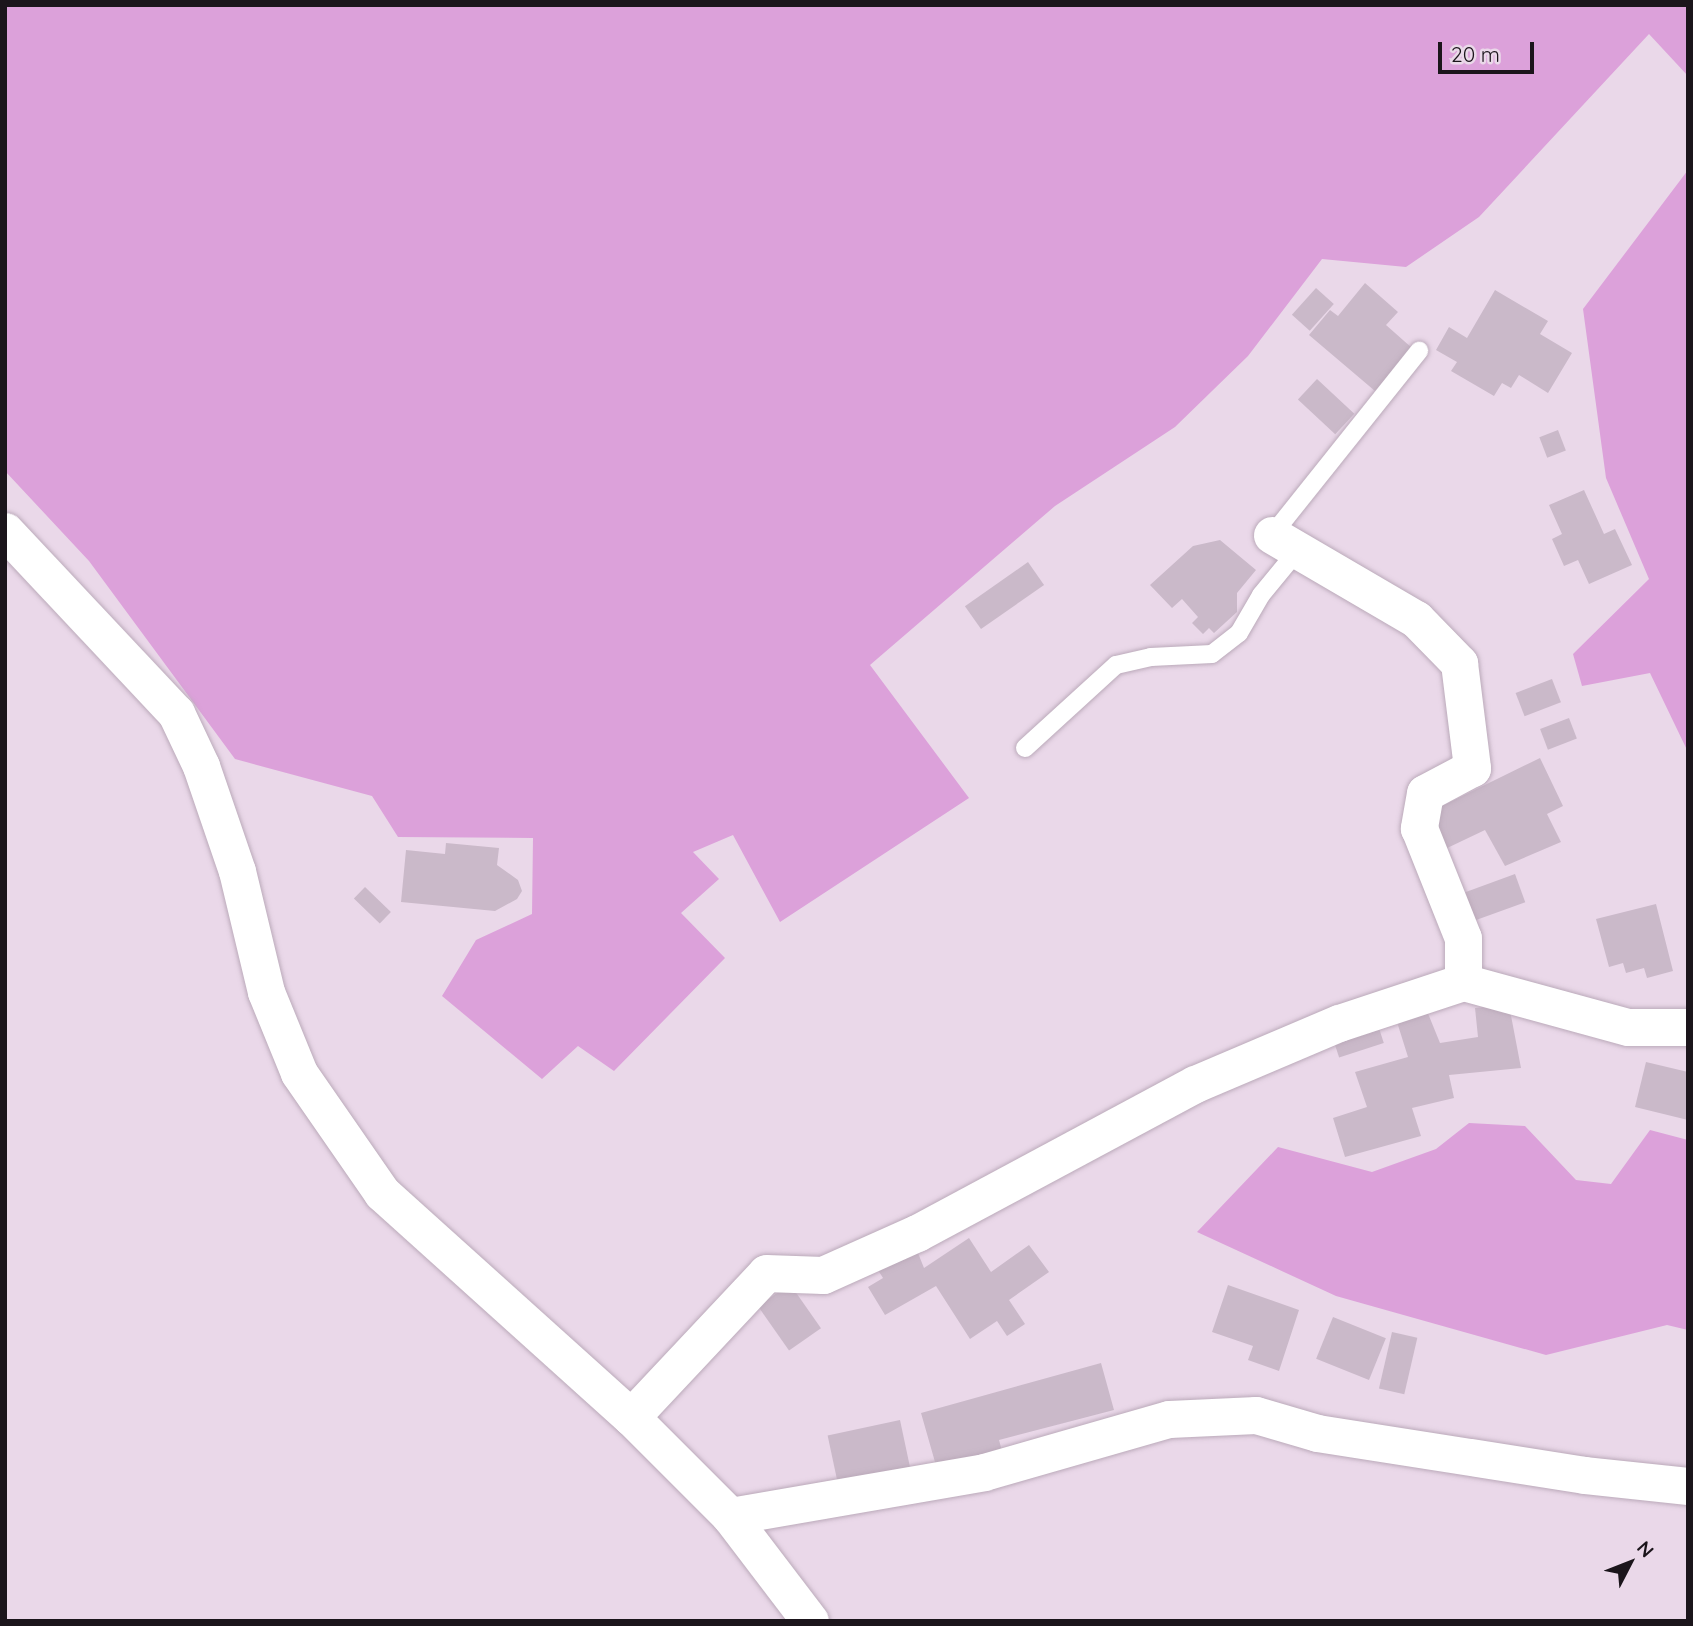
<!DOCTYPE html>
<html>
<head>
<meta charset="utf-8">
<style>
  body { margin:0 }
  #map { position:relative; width:1693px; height:1626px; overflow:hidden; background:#ead8e9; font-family:Quicksand,sans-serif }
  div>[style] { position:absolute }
  .green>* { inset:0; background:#dca1da }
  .building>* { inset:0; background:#cab9c9; transform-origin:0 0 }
  .roads { filter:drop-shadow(0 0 2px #bbaaba) drop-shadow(0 0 2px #bbaaba) }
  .lane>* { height:18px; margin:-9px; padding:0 9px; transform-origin:9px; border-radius:9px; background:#fff }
  .street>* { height:37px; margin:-18.5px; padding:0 18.5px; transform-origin:18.5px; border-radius:18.5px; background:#fff }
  span { translate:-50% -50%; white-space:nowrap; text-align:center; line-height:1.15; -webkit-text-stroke:6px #ead8e9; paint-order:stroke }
  .frame { position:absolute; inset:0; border:7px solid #1b151b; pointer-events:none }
  .north { position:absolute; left:1595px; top:1528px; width:70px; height:70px; -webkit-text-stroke:5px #ead8e9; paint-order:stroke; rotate:48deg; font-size:19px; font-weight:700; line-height:28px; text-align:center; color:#1b151b }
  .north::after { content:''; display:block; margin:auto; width:24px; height:32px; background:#1b151b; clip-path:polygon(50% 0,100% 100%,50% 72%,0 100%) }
  .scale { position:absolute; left:1438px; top:42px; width:96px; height:32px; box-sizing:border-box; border:4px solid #1b151b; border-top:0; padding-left:9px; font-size:21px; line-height:24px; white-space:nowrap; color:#1b151b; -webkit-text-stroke:5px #ead8e9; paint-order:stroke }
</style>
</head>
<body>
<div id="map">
  <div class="green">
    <div style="clip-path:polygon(5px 5px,1688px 5px,1688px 76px,1649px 34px,1479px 217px,1406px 267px,1322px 259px,1248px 356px,1175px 427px,1055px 506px,870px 665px,969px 798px,780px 922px,733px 835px,693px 852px,719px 879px,681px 913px,725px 958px,614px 1071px,578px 1046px,542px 1079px,442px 996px,476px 940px,532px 914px,533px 838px,398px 837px,372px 796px,235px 759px,89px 561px,5px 471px)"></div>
    <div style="clip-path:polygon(1688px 170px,1688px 752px,1650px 673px,1582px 686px,1573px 654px,1649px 579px,1606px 478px,1583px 309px)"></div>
    <div style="clip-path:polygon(1469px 1123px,1525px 1126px,1576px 1180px,1611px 1184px,1650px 1130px,1688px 1140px,1688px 1330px,1667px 1325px,1546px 1355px,1336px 1296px,1197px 1232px,1278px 1147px,1372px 1172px,1436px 1149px)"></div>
  </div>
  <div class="building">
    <div style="clip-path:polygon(1365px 283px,1398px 312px,1386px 325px,1412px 348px,1375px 391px,1309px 335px,1330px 310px,1338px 316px)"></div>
    <div style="left:1316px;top:288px;width:24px;height:36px;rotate:42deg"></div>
    <div style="clip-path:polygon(1495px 290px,1548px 321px,1540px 334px,1572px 353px,1548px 393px,1519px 375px,1511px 388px,1502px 383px,1494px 396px,1451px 371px,1457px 362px,1436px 350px,1449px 327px,1467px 338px)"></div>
    <div style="left:1317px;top:379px;width:51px;height:28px;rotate:43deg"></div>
    <div style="left:1558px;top:430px;width:22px;height:20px;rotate:69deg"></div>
    <div style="clip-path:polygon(1584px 490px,1604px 534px,1615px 529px,1632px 565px,1589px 584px,1578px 560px,1564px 566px,1552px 539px,1562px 534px,1549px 505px)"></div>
    <div style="clip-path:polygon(1220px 540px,1256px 570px,1237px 593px,1237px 612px,1214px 633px,1209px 628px,1203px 634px,1192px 623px,1198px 617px,1182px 599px,1172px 608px,1150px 585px,1193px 546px)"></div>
    <div style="left:1028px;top:562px;width:28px;height:77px;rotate:55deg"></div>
    <div style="left:1552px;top:679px;width:25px;height:39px;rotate:69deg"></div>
    <div style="left:1569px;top:718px;width:22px;height:31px;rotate:69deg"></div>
    <div style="clip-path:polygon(1540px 758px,1563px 806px,1547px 814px,1561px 842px,1505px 866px,1485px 830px,1443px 850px,1432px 828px,1438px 808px)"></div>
    <div style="clip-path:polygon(446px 843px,499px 848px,497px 865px,518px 880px,522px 891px,517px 899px,495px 911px,401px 902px,406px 850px,445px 854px)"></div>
    <div style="left:1515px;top:874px;width:30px;height:53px;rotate:70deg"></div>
    <div style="left:365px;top:887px;width:36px;height:16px;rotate:44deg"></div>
    <div style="clip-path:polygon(1656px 904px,1673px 971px,1647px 978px,1644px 968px,1626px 973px,1623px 963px,1609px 967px,1596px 919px)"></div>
    <div style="clip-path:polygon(1509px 1005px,1521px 1068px,1449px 1075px,1454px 1098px,1412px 1108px,1421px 1136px,1345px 1157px,1333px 1118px,1367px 1107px,1355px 1072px,1408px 1057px,1397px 1022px,1427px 1011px,1440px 1043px,1478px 1037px,1475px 1008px)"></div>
    <div style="left:1377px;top:1022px;width:22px;height:47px;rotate:72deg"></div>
    <div style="clip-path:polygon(1646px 1062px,1688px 1072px,1688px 1120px,1635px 1107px)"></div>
    <div style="clip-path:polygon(969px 1238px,991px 1272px,1029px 1245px,1049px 1272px,1009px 1300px,1025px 1324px,1007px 1336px,997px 1321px,970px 1339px,936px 1286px,885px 1315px,868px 1287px,883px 1278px,878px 1270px,916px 1248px,924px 1268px)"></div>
    <div style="left:790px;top:1284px;width:54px;height:39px;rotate:55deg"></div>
    <div style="clip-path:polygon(1228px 1285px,1299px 1310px,1279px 1371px,1248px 1360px,1253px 1346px,1212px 1332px)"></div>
    <div style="left:1333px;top:1317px;width:57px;height:45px;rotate:22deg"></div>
    <div style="left:1392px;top:1332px;width:26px;height:58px;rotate:13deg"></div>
    <div style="clip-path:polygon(1101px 1363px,1114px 1410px,999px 1440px,1002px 1451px,937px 1469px,921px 1413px)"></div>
    <div style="left:900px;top:1420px;width:48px;height:74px;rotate:78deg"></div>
  </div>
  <div class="roads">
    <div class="lane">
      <div style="left:1272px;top:535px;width:236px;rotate:-51.4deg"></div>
      <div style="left:1025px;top:748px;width:123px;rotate:-42.4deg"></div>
      <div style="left:1116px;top:665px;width:36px;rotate:-13deg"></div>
      <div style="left:1151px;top:657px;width:61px;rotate:-2.8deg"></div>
      <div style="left:1212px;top:654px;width:34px;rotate:-38deg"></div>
      <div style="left:1239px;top:633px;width:44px;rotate:-59.9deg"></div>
      <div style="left:1261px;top:595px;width:58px;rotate:-50.6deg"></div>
    </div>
    <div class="street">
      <div style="left:5px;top:531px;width:250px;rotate:46.8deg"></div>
      <div style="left:176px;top:713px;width:59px;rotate:64.7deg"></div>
      <div style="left:201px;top:766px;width:111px;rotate:71.1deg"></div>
      <div style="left:237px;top:871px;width:124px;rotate:76.5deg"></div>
      <div style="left:266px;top:992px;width:87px;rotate:67.8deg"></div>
      <div style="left:299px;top:1073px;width:146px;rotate:55.3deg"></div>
      <div style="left:382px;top:1193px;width:335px;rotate:42deg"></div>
      <div style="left:631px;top:1417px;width:140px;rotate:45deg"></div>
      <div style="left:730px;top:1516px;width:258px;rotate:-9.8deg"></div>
      <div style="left:984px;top:1472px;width:192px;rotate:-16deg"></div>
      <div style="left:1169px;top:1419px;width:87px;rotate:-2.6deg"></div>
      <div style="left:1256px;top:1415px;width:64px;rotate:16.4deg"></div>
      <div style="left:1317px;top:1433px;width:271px;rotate:8.9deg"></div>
      <div style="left:1585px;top:1475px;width:104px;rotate:6.1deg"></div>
      <div style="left:1272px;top:535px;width:167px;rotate:30.3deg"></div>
      <div style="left:1416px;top:619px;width:62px;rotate:45.7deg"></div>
      <div style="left:1459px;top:663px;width:106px;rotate:82.9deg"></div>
      <div style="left:1472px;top:768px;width:53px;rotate:152deg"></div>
      <div style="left:1425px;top:793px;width:36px;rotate:100deg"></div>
      <div style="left:1419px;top:828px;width:118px;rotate:68.2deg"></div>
      <div style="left:1463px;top:938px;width:44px;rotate:90deg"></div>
      <div style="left:631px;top:1417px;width:197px;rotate:-46.8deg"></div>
      <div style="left:766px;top:1273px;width:57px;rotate:2deg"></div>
      <div style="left:823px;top:1275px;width:103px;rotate:-24.1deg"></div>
      <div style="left:917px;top:1233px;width:315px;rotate:-28.2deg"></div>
      <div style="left:1195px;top:1084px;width:156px;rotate:-23deg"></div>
      <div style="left:1339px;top:1023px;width:131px;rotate:-18.3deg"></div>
      <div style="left:1463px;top:982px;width:171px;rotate:15.3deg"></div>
      <div style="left:1628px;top:1027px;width:60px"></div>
      <div style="left:730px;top:1516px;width:132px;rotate:52.7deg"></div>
    </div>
  </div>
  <div class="frame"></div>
  <div class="north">N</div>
  <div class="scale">20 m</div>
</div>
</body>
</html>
